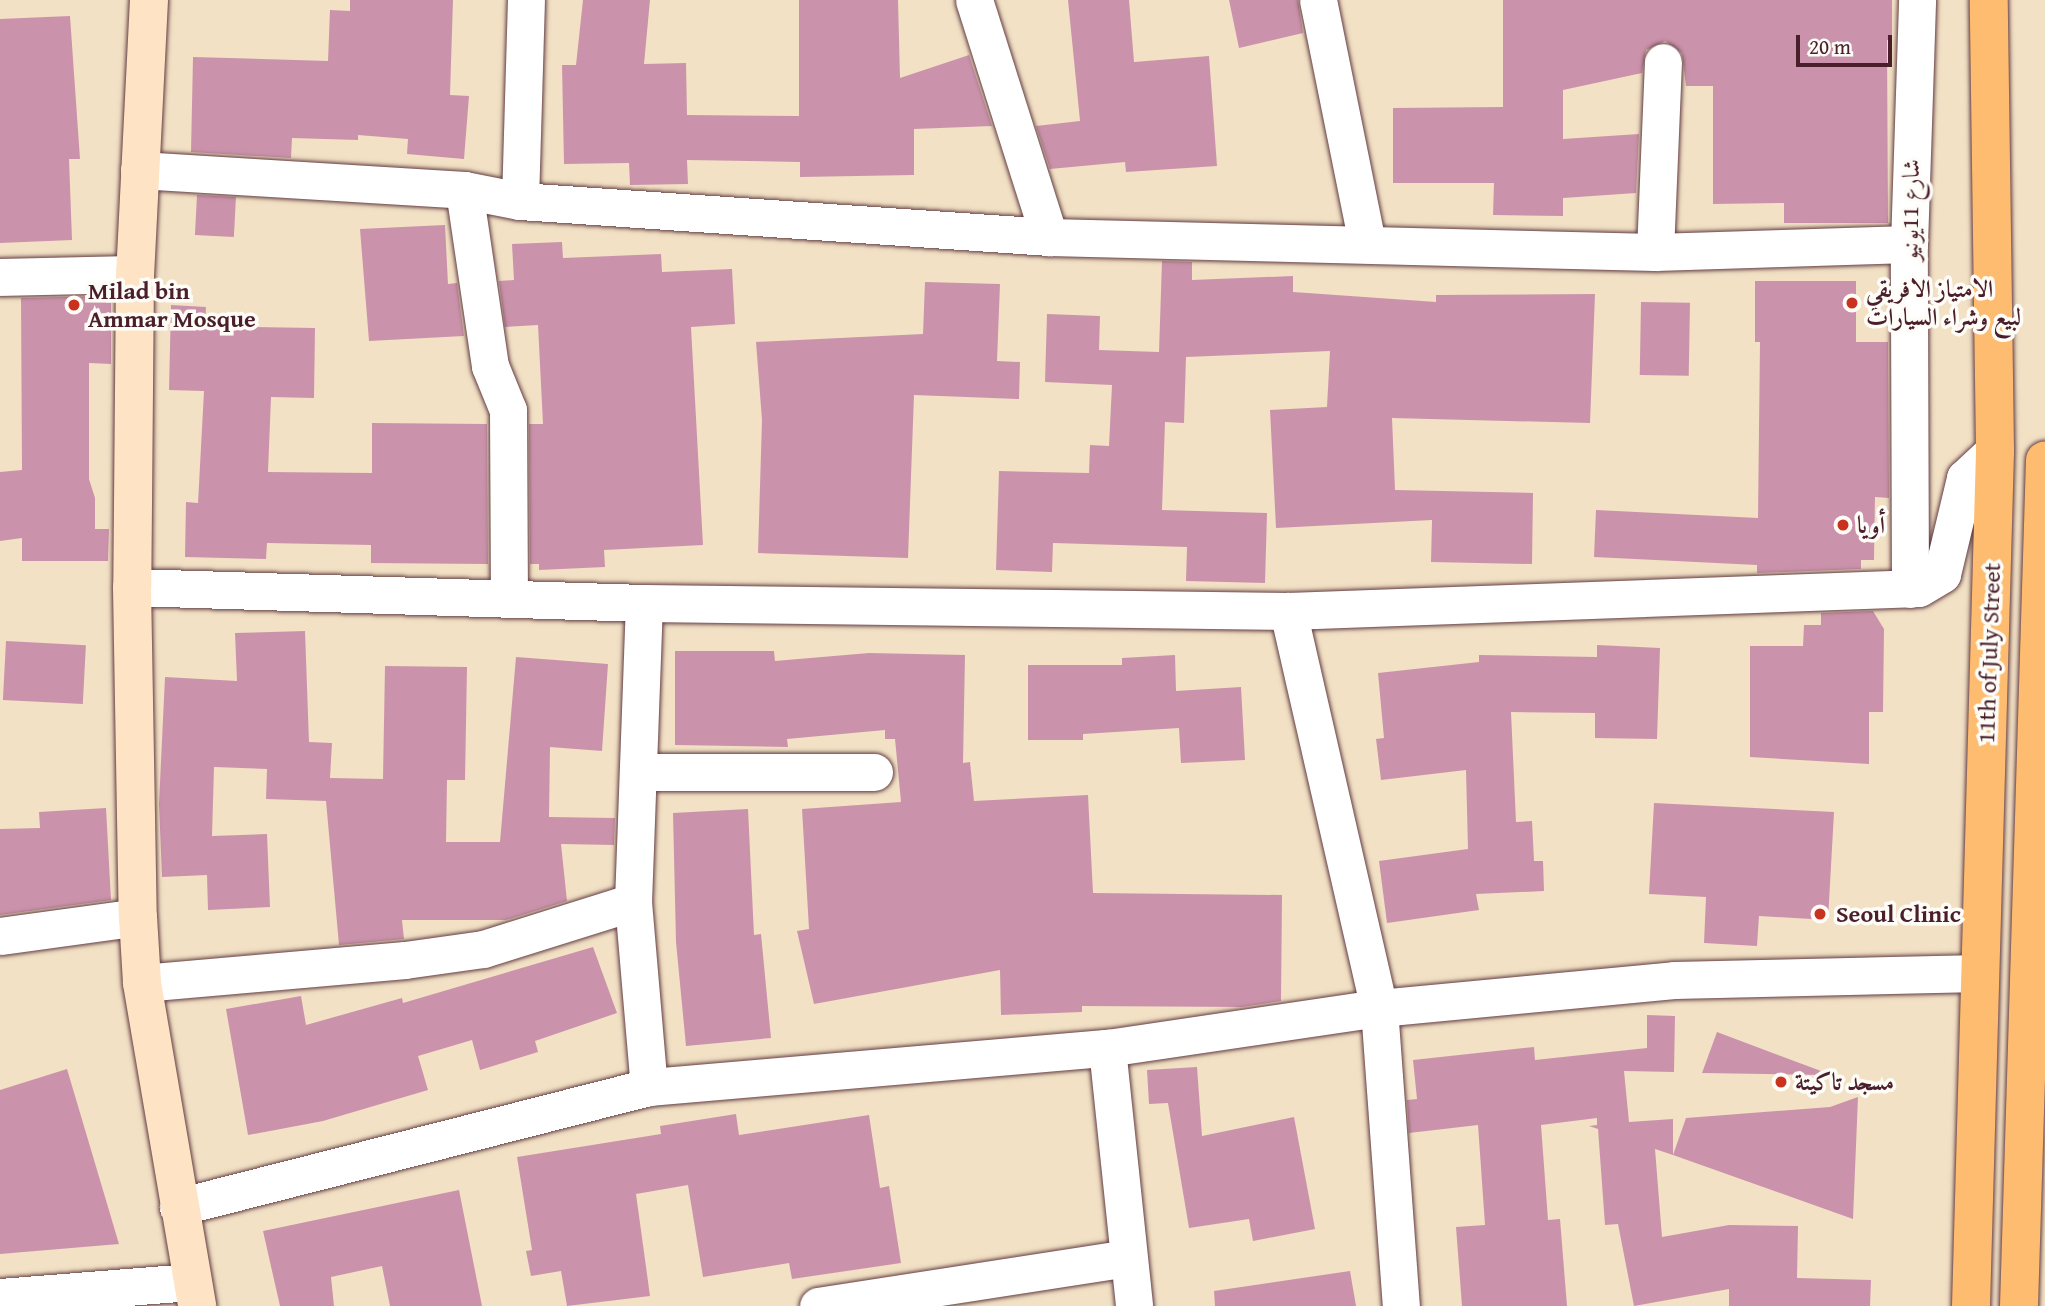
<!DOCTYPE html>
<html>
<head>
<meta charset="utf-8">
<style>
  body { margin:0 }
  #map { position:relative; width:2045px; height:1306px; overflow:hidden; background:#f2e1c5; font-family:"Gentium Book Plus",Amiri,serif }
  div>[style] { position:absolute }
  .building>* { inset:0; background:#cb93ab; transform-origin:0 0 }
  .roads { filter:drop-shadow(0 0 2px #633c42) drop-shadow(0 0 2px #633c42) }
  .street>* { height:37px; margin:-18.5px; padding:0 18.5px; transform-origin:18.5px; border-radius:18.5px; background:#fff }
  .secondary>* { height:38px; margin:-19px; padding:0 19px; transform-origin:19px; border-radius:19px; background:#fee4c5 }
  .highway>* { height:38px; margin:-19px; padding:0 19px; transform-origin:19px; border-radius:19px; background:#fdbc6f }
  .dots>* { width:19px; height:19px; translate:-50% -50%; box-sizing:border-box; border:4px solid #fdfcf7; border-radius:50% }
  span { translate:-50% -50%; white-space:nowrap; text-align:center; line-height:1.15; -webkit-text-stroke:7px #fdfcf7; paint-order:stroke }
  .street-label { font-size:24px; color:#4a1f2b }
  .poi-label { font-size:24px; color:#4a1f2b; font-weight:700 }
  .left { translate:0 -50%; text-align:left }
  .scale { position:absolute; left:1796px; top:35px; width:96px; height:32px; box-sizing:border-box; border:4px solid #4a1f2b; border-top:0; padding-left:9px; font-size:21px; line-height:24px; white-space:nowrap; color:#4a1f2b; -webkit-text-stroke:5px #fdfcf7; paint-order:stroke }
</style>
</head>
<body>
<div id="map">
  <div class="building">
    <div style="clip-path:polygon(350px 0,453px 0,450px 95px,469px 96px,464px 159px,407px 154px,408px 139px,358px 135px,358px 140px,292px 138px,291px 158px,191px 152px,193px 57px,328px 61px,330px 10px,350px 11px)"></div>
    <div style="clip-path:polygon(583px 0,650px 0,644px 64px,686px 63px,687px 115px,799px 116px,799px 0,898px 0,900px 78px,969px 55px,992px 126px,914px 129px,914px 175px,800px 177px,800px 162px,687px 160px,688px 184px,630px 185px,629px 163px,564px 164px,562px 65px,576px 65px)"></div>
    <div style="clip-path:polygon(1068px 0,1129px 0,1134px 62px,1209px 56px,1217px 166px,1126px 172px,1125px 162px,1050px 169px,1036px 126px,1080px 121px)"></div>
    <div style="clip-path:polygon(1229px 0,1298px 0,1303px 33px,1239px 48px)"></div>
    <div style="clip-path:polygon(1503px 0,1892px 0,1892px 40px,1887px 40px,1888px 223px,1784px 223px,1784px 203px,1713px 204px,1713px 86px,1686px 86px,1682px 53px,1665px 41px,1646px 50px,1642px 73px,1563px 90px,1563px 139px,1639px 134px,1636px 193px,1563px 198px,1563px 216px,1493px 215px,1494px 183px,1393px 183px,1393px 108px,1503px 107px)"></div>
    <div style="clip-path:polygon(70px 16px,80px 159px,69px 159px,72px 240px,0 243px,0 19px)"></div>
    <div style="left:197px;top:195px;width:39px;height:40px;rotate:3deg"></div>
    <div style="clip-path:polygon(445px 225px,448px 284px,457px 283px,464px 336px,369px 341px,360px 229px)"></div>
    <div style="clip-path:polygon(562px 242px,563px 258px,661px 254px,662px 272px,732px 269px,735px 324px,691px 327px,703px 545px,604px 550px,605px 567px,539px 570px,539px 564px,530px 564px,529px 424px,543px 424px,538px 325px,505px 327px,499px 281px,514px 280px,512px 244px)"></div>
    <div style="clip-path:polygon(1162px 261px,1192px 262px,1192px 280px,1293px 276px,1293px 292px,1436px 302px,1436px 295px,1595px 294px,1590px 423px,1392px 418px,1395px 490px,1533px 493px,1532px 564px,1431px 562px,1432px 520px,1276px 528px,1270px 410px,1327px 407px,1330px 351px,1186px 357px,1184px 423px,1165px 422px,1162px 510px,1267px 513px,1265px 583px,1186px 581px,1187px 547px,1053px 543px,1052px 572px,996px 570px,999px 471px,1089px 473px,1090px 445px,1109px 446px,1112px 385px,1045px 382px,1047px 314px,1100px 316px,1099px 350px,1159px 352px)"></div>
    <div style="clip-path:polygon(1755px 281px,1856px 281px,1856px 342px,1888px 342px,1889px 498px,1875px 497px,1874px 560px,1861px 560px,1861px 569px,1757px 573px,1757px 565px,1594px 557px,1596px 510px,1758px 518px,1760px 342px,1755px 342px)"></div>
    <div style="clip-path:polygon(925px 282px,1000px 284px,997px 361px,1020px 362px,1019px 399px,914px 395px,908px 558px,758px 553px,762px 420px,756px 342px,923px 334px)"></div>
    <div style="clip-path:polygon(111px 296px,111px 364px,89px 363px,89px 479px,95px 498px,95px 529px,109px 529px,108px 561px,22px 561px,22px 538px,0 541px,0 472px,22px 470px,21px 298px)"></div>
    <div style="left:1641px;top:302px;width:49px;height:73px;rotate:1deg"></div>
    <div style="clip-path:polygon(171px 305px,206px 307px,205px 326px,315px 328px,314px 398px,271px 397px,268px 472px,372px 473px,372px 423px,487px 424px,488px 564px,371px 563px,371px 545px,267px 543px,266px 559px,185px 557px,186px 502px,198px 503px,204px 391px,169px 390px)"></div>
    <div style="clip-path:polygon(1873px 611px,1884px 629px,1883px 712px,1869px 712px,1869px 764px,1750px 757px,1750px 646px,1803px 646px,1804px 625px,1821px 625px,1821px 613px)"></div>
    <div style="clip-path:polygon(305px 631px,309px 742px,332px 743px,330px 778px,383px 779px,385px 666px,467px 667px,465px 780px,447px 780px,446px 842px,500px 842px,516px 657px,608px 664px,602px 751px,550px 747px,549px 817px,615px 818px,614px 845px,561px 844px,567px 901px,506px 920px,402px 920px,404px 939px,339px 945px,326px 801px,266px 799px,267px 769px,214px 767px,212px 836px,267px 834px,270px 907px,208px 910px,207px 875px,162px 877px,159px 804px,165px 677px,237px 681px,235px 633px)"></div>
    <div style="left:6px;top:641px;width:80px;height:59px;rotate:3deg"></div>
    <div style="clip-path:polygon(1597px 645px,1660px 648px,1657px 739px,1595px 738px,1595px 713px,1511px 712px,1516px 822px,1532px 821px,1534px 861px,1543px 861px,1544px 891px,1476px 894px,1479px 910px,1387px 923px,1379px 861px,1468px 849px,1466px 770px,1381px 780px,1376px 739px,1384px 738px,1378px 673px,1479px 662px,1479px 655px,1597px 657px)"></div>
    <div style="clip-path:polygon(675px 651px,774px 651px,775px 661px,869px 653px,965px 655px,963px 763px,970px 762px,974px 801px,1088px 795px,1093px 893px,1282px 895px,1281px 1001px,1242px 1007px,1082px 1006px,1082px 1012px,1001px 1015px,1000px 970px,814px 1004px,797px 931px,809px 929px,802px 809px,901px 802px,895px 739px,885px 739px,885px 730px,787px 739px,788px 747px,675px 745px)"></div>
    <div style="clip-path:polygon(1175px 655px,1176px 691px,1241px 687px,1245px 760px,1181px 763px,1179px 728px,1083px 734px,1083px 740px,1028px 740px,1028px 665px,1122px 665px,1122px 658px)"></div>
    <div style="clip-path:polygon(1654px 803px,1834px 812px,1828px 920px,1759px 916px,1757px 946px,1704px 943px,1706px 897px,1649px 894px)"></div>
    <div style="clip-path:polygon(106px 808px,111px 900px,0 915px,0 829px,40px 828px,39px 812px)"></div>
    <div style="clip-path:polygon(748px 809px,754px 935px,761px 934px,771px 1038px,686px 1046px,676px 942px,673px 813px)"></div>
    <div style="clip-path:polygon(593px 947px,617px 1013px,535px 1041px,538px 1052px,480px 1070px,472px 1040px,418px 1056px,428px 1090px,323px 1121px,248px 1135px,226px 1009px,301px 996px,306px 1025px,402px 998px,403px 1003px)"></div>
    <div style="clip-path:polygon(1647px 1015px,1675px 1016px,1674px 1072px,1624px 1071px,1629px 1122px,1673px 1119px,1673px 1155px,1655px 1149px,1662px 1237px,1729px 1225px,1798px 1226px,1797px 1278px,1871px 1280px,1870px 1306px,1729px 1306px,1729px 1289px,1634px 1306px,1618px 1224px,1605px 1225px,1598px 1129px,1589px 1126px,1597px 1125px,1597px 1118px,1541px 1125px,1548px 1220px,1560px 1219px,1567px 1306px,1462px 1306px,1456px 1227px,1485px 1225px,1478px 1125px,1409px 1133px,1407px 1100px,1417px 1099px,1413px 1060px,1534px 1047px,1535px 1060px,1647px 1048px)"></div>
    <div style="clip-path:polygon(1717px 1032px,1821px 1071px,1821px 1075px,1702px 1073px)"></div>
    <div style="clip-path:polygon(1197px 1067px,1202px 1136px,1294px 1117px,1315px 1229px,1253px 1241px,1249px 1219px,1189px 1228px,1168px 1103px,1149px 1104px,1147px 1070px)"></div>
    <div style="clip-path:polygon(67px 1069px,119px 1244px,0 1254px,0 1090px)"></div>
    <div style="clip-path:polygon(1858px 1097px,1853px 1219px,1673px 1155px,1686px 1118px,1830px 1107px)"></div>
    <div style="clip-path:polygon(736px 1114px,739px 1135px,869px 1115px,880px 1188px,889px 1186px,901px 1263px,792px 1279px,789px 1263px,703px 1277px,688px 1185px,636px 1194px,650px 1296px,567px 1306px,561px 1271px,531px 1276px,526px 1251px,532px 1250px,517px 1157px,661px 1134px,660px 1126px)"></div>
    <div style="clip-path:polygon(459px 1190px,482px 1306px,390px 1306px,382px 1266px,331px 1277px,334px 1306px,280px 1306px,263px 1231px)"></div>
    <div style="clip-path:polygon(1350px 1271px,1356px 1306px,1215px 1306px,1214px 1291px)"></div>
  </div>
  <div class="roads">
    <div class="street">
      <div style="left:974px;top:0;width:249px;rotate:72.4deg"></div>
      <div style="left:1318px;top:0;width:249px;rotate:78.6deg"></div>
      <div style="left:139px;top:170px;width:326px;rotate:3.5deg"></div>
      <div style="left:464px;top:190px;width:57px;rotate:11.1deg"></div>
      <div style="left:520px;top:201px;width:530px;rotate:3.89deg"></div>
      <div style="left:1049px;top:237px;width:606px;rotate:1.42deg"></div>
      <div style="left:1655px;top:252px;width:254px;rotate:-1.8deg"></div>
      <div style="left:464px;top:190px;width:178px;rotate:81.6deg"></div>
      <div style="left:490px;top:366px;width:48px;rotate:67.8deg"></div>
      <div style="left:508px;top:410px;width:187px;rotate:89.7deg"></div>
      <div style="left:520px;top:201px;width:201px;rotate:-88.3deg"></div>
      <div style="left:1655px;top:252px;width:190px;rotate:-87.6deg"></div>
      <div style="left:0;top:277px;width:135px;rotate:-1.3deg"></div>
      <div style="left:132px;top:587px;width:512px;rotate:1.79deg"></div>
      <div style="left:644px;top:603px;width:644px;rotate:0.71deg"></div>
      <div style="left:1288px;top:611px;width:631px;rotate:-2.09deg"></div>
      <div style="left:1919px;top:588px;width:27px;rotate:-31deg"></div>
      <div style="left:1942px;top:574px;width:99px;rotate:-76.5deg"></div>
      <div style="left:1965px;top:478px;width:41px;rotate:-43deg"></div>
      <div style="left:1910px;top:589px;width:345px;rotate:-90.2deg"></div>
      <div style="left:1909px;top:244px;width:244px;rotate:-88.1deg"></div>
      <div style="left:1288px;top:611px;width:407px;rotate:77.1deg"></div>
      <div style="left:1379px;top:1008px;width:299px;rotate:85.8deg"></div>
      <div style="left:638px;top:772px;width:236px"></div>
      <div style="left:633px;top:902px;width:186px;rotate:85.1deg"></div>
      <div style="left:0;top:936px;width:139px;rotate:-7.8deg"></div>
      <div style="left:142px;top:983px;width:264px;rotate:-5deg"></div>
      <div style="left:405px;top:960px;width:79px;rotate:-8deg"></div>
      <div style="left:483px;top:949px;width:157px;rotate:-17.4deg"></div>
      <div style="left:633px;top:902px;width:299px;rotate:-87.9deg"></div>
      <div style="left:1107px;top:1048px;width:259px;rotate:84deg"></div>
      <div style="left:178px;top:1207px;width:486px;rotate:-14.3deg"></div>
      <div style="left:649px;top:1087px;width:460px;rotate:-4.9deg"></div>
      <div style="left:1107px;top:1048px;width:275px;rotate:-8.4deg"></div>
      <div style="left:1379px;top:1008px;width:296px;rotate:-5.4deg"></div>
      <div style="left:1674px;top:980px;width:306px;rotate:-1.3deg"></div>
      <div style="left:0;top:1297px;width:193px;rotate:-4.5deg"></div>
      <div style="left:818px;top:1306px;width:313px;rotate:-8.8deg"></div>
    </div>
    <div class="secondary">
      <div style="left:149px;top:0;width:274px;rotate:92.9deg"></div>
      <div style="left:135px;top:274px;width:313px;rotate:90.5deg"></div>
      <div style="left:132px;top:587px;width:330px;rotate:89deg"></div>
      <div style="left:138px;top:917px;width:66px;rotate:86.5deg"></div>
      <div style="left:142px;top:983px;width:328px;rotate:80.3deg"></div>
    </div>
    <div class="highway">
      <div style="left:1971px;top:1306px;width:856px;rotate:-88.39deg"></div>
      <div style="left:1995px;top:450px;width:450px;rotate:-90.8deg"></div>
      <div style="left:2019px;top:1306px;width:846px;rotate:-88.24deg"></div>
    </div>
  </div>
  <div class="dots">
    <div style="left:1852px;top:303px;background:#c8321e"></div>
    <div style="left:74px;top:305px;background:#c8321e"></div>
    <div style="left:1843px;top:525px;background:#c8321e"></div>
    <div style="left:1820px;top:914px;background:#c8321e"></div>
    <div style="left:1781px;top:1082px;background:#c8321e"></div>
  </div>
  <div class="street-label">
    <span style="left:1910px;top:210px;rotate:-89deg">شارع 11يونيو</span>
    <span style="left:1989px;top:653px;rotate:-88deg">11th of July Street</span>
  </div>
  <div class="poi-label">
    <span class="left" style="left:1866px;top:303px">الامتياز الافريقي<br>لبيع وشراء السيارات</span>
    <span class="left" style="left:88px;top:305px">Milad bin<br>Ammar Mosque</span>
    <span class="left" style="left:1857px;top:525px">أويا</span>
    <span class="left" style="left:1836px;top:914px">Seoul Clinic</span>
    <span class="left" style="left:1795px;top:1082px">مسجد تاكيتة</span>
  </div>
  <div class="scale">20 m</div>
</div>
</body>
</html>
